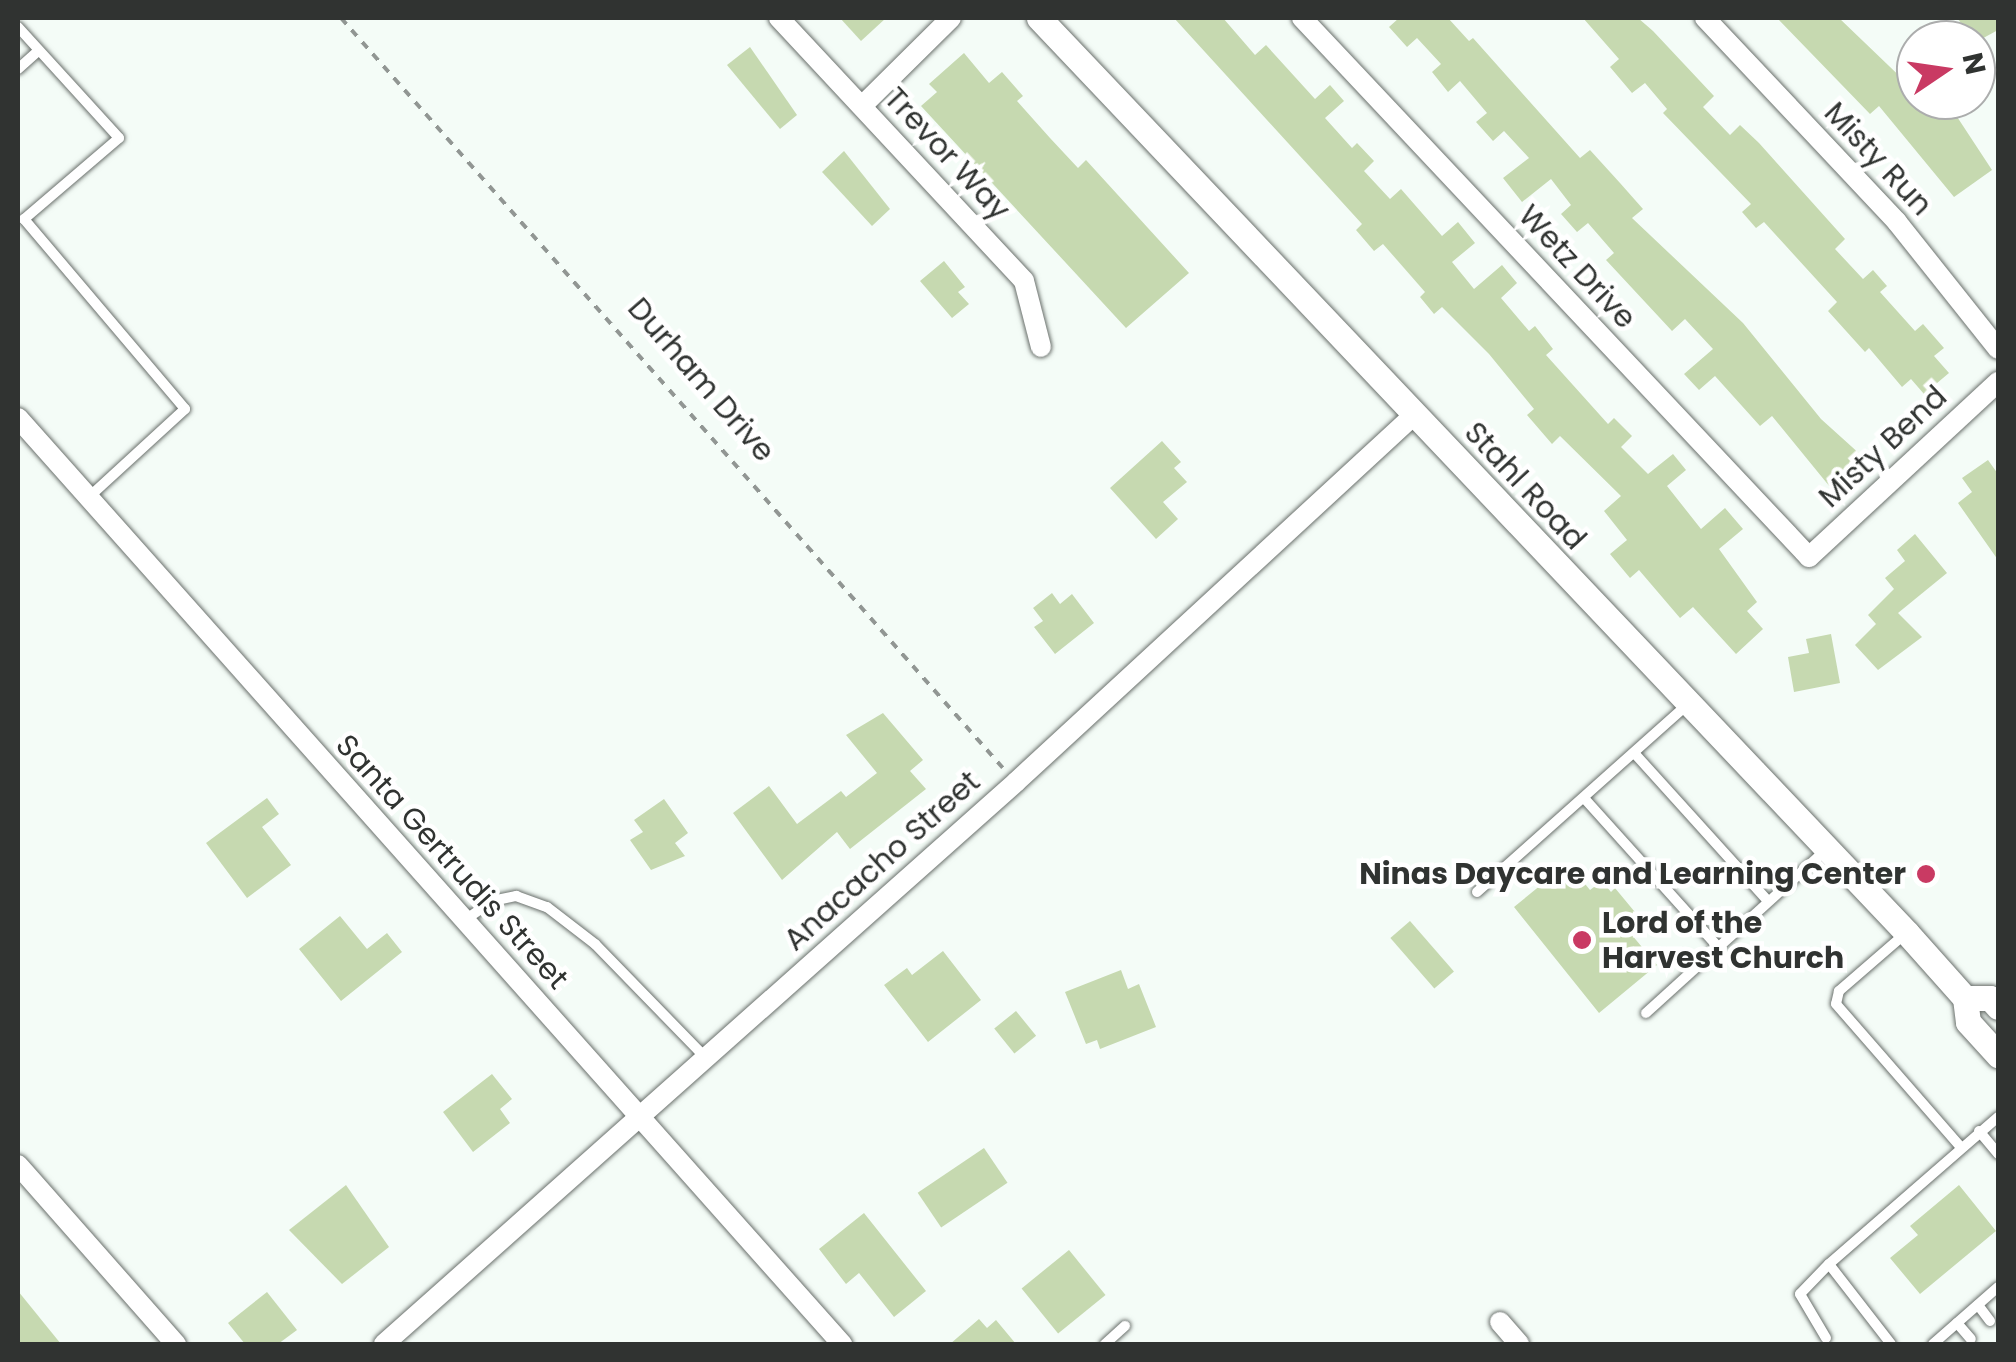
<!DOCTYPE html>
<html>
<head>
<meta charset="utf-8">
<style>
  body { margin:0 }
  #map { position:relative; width:2016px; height:1362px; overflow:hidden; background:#f4fcf7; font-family:Poppins,sans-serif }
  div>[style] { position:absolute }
  .building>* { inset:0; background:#c6d9b0; transform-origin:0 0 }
  .path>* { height:4px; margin-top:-2px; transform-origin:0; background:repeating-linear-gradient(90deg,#919693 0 8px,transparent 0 16px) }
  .roads { filter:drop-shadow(0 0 2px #6a706c) drop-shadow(0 0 2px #6a706c) }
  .service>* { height:10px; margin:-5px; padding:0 5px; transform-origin:5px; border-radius:5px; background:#fff }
  .minor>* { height:20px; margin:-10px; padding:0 10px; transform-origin:10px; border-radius:10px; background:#fff }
  .tertiary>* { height:25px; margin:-12.5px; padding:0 12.5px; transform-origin:12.5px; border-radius:12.5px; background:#fff }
  .dots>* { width:28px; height:28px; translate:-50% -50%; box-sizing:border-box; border:5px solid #fff; border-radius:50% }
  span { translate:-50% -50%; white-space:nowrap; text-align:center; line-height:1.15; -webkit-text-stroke:9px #fff; paint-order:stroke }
  .street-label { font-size:30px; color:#303331 }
  .poi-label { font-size:30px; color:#303331; font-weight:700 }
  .right { translate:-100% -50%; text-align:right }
  .left { translate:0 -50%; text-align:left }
  .frame { position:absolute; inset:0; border:20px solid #303331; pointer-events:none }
  .north { position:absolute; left:1896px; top:20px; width:100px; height:100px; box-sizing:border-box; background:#fff; border:2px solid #acadad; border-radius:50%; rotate:77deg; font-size:28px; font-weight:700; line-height:40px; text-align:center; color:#303331 }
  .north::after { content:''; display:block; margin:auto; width:35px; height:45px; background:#c93a63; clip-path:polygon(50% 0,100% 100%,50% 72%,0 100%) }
</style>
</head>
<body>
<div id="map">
  <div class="building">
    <div style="clip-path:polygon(840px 18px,886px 18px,861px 41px)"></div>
    <div style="clip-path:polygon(1174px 18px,1223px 18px,1255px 55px,1266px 45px,1315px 99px,1330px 85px,1344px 101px,1325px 118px,1352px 148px,1357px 143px,1374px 161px,1364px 171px,1390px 199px,1401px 189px,1442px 236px,1458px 222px,1475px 243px,1452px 262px,1474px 289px,1502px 265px,1517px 283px,1501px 298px,1529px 331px,1535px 326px,1553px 349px,1546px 355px,1608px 424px,1614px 418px,1632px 436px,1621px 447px,1648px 474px,1673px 454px,1686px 470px,1667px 486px,1701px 529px,1725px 508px,1743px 529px,1719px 549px,1757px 602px,1747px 611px,1763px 629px,1736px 654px,1693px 607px,1680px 618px,1639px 570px,1630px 578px,1610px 554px,1627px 540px,1604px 511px,1621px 496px,1560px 436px,1552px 444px,1527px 415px,1534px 409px,1489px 354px,1442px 307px,1434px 314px,1420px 297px,1425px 292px,1383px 244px,1374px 251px,1356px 230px,1362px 224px)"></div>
    <div style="clip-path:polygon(1399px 18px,1448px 18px,1469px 41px,1473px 38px,1580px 158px,1590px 150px,1620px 183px,1643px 209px,1632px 218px,1743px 323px,1821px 419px,1862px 456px,1830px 487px,1772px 416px,1760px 426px,1715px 376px,1699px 390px,1684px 374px,1713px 349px,1685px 319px,1672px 331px,1606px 260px,1614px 253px,1588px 223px,1577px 232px,1561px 214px,1571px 205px,1551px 179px,1522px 202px,1503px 178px,1529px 158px,1504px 131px,1493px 141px,1476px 122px,1487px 113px,1460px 81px,1448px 92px,1432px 72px,1441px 64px,1417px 38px,1407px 47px,1389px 27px)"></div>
    <div style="clip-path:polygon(1583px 18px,1638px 18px,1653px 31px,1714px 96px,1703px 107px,1730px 135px,1740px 125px,1759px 143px,1845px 239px,1835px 249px,1863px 279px,1873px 270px,1887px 286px,1880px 292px,1915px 331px,1923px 324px,1944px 348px,1934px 356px,1949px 373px,1924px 394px,1911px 379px,1902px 387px,1869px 348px,1865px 352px,1828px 311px,1837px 302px,1764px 222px,1756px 228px,1742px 212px,1751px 204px,1663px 113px,1667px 109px,1645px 83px,1632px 93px,1610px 67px,1619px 59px)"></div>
    <div style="clip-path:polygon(1777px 18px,1839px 18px,1913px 89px,1916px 100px,1931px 109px,1946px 100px,1992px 170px,1954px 197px,1879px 106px,1870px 114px)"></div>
    <div style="clip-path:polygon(1957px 18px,1998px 18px,1998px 30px,1976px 42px)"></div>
    <div style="clip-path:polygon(750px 47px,797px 115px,780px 129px,727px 65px)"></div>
    <div style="clip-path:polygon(964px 53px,989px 83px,1002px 72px,1023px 96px,1017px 101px,1050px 138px,1078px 168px,1086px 160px,1189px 273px,1126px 328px,921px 106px,937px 92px,929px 84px)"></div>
    <div style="clip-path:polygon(844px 151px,890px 209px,872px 226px,822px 172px)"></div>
    <div style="clip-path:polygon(944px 261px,965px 287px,958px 292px,969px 304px,952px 318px,920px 281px)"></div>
    <div style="clip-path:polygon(1162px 441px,1181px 462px,1174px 468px,1187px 482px,1163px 502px,1178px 519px,1156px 539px,1110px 488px)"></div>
    <div style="clip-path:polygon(1988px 460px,1998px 474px,1998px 560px,1958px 503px,1972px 492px,1962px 478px)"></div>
    <div style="clip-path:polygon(1915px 534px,1947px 573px,1898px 613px,1922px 637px,1878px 670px,1855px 645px,1876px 624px,1868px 615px,1894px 589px,1885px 578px,1905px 561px,1897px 550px)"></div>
    <div style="clip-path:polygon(1052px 593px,1060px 604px,1072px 594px,1094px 623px,1055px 654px,1034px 627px,1043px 621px,1033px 608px)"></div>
    <div style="clip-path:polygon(1831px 634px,1840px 683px,1794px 692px,1788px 657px,1809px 653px,1806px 639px)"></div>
    <div style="clip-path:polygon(883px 713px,923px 760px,910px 771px,926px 789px,850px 849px,837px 832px,782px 880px,733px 813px,769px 786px,797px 824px,841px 791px,846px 797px,877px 773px,846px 735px)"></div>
    <div style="clip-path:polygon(267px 798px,279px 814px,262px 827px,291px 865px,247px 898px,206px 843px)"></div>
    <div style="clip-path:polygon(664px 799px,688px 833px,675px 843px,685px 856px,651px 870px,630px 840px,643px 832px,634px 820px)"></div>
    <div style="clip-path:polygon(1568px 863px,1590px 890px,1602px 881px,1611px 892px,1615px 888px,1639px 917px,1626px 928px,1657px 965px,1599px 1013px,1514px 907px)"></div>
    <div style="clip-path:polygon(340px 916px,367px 949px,387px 933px,402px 952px,341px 1001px,299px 949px)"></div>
    <div style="left:1410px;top:921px;width:67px;height:26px;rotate:49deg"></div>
    <div style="clip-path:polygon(943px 951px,981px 1000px,928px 1042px,884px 985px,907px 968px,912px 975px)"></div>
    <div style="clip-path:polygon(1121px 970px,1128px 989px,1139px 984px,1156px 1027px,1100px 1049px,1097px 1040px,1086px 1044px,1065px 992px)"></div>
    <div style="left:1016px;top:1011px;width:32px;height:28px;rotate:51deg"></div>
    <div style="clip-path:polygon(492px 1074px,512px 1099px,500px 1109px,510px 1123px,473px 1152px,443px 1112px)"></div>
    <div style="left:984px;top:1148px;width:42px;height:80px;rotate:56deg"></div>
    <div style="clip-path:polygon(346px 1185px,389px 1247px,342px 1284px,289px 1230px)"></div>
    <div style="clip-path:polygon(1959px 1185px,1996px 1231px,1920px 1294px,1890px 1258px,1918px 1235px,1910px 1226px)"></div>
    <div style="clip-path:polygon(864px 1213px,926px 1291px,894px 1317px,859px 1273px,846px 1284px,819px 1249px)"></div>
    <div style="left:1069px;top:1250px;width:58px;height:61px;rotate:51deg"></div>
    <div style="clip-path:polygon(18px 1291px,61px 1344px,18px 1344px)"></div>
    <div style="clip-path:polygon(267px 1292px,297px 1330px,278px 1344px,245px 1344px,228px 1323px)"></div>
    <div style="clip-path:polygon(979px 1319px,987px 1328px,996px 1320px,1016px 1344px,950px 1344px)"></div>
  </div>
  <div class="path">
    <div style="left:341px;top:18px;width:1000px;rotate:48.57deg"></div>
  </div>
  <div class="roads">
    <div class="service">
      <div style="left:18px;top:27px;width:150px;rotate:47.7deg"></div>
      <div style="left:119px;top:138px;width:125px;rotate:139.5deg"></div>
      <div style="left:24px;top:219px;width:249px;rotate:49.7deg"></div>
      <div style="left:185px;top:409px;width:130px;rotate:137.5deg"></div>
      <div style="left:18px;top:69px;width:27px;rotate:-42deg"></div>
      <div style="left:1636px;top:755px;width:197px;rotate:47.9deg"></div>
      <div style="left:1584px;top:798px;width:200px;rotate:48deg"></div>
      <div style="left:1477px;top:892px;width:281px;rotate:-41.7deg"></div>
      <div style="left:465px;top:920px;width:33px;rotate:-35deg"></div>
      <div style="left:492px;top:901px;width:25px;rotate:-12deg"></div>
      <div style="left:516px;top:896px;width:33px;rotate:20deg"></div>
      <div style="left:547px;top:907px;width:61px;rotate:37.6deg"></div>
      <div style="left:595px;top:944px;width:159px;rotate:45.8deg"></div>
      <div style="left:1906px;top:933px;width:89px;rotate:139.1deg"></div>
      <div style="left:1839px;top:991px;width:13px;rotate:103deg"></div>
      <div style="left:1836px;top:1004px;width:189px;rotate:48.9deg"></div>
      <div style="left:1646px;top:1013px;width:243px;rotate:-42.2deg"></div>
      <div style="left:1979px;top:1131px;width:30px;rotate:50deg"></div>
      <div style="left:1978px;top:1305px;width:20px;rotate:53deg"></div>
      <div style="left:1957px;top:1323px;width:21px;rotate:49deg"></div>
      <div style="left:1826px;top:1338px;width:51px;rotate:-120.6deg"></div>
      <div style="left:1800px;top:1294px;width:42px;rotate:-46deg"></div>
      <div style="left:1105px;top:1344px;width:27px;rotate:-42deg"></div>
      <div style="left:1891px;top:1344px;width:101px;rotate:-127.8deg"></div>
      <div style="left:1829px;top:1264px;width:224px;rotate:-41deg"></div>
      <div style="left:1933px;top:1344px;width:86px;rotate:-41.2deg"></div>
    </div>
    <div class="minor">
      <div style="left:779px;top:18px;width:359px;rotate:47deg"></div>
      <div style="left:1024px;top:281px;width:68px;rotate:75.6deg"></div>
      <div style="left:1302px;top:18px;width:740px;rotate:46.75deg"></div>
      <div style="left:1809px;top:557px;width:258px;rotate:-42.8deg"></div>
      <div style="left:1705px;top:18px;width:280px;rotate:46.7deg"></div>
      <div style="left:1897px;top:222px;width:162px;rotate:51.5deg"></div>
      <div style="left:862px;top:106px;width:125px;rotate:-44.7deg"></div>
      <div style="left:18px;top:418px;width:1240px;rotate:48.34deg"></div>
      <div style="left:18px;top:1165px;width:239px;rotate:48.6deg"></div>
      <div style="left:1500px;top:1322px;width:29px;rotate:49deg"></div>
      <div style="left:384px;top:1344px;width:846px;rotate:-41.64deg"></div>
      <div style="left:1016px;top:782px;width:541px;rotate:-42.68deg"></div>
    </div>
    <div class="tertiary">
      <div style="left:1039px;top:18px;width:1261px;rotate:46.51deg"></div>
      <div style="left:1907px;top:933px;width:87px;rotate:48.3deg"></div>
      <div style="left:1965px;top:998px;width:24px;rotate:83deg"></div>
      <div style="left:1968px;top:1022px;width:45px;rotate:47.7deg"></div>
      <div style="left:1965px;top:998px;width:25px"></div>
      <div style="left:1990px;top:998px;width:12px;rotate:48deg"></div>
    </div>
  </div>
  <div class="dots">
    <div style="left:1926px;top:874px;background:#c93a63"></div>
    <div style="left:1582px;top:940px;background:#c93a63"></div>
  </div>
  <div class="street-label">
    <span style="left:947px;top:154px;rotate:47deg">Trevor Way</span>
    <span style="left:1878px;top:159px;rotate:47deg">Misty Run</span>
    <span style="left:1577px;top:267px;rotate:47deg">Wetz Drive</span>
    <span style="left:701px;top:380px;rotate:49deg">Durham Drive</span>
    <span style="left:1883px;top:447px;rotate:-43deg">Misty Bend</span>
    <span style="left:1525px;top:486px;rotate:47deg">Stahl Road</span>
    <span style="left:882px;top:861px;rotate:-42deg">Anacacho Street</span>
    <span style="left:452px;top:862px;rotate:48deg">Santa Gertrudis Street</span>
  </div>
  <div class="poi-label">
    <span class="right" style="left:1906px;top:874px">Ninas Daycare and Learning Center</span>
    <span class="left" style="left:1602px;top:940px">Lord of the<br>Harvest Church</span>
  </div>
  <div class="frame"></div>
  <div class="north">N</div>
</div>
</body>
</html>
